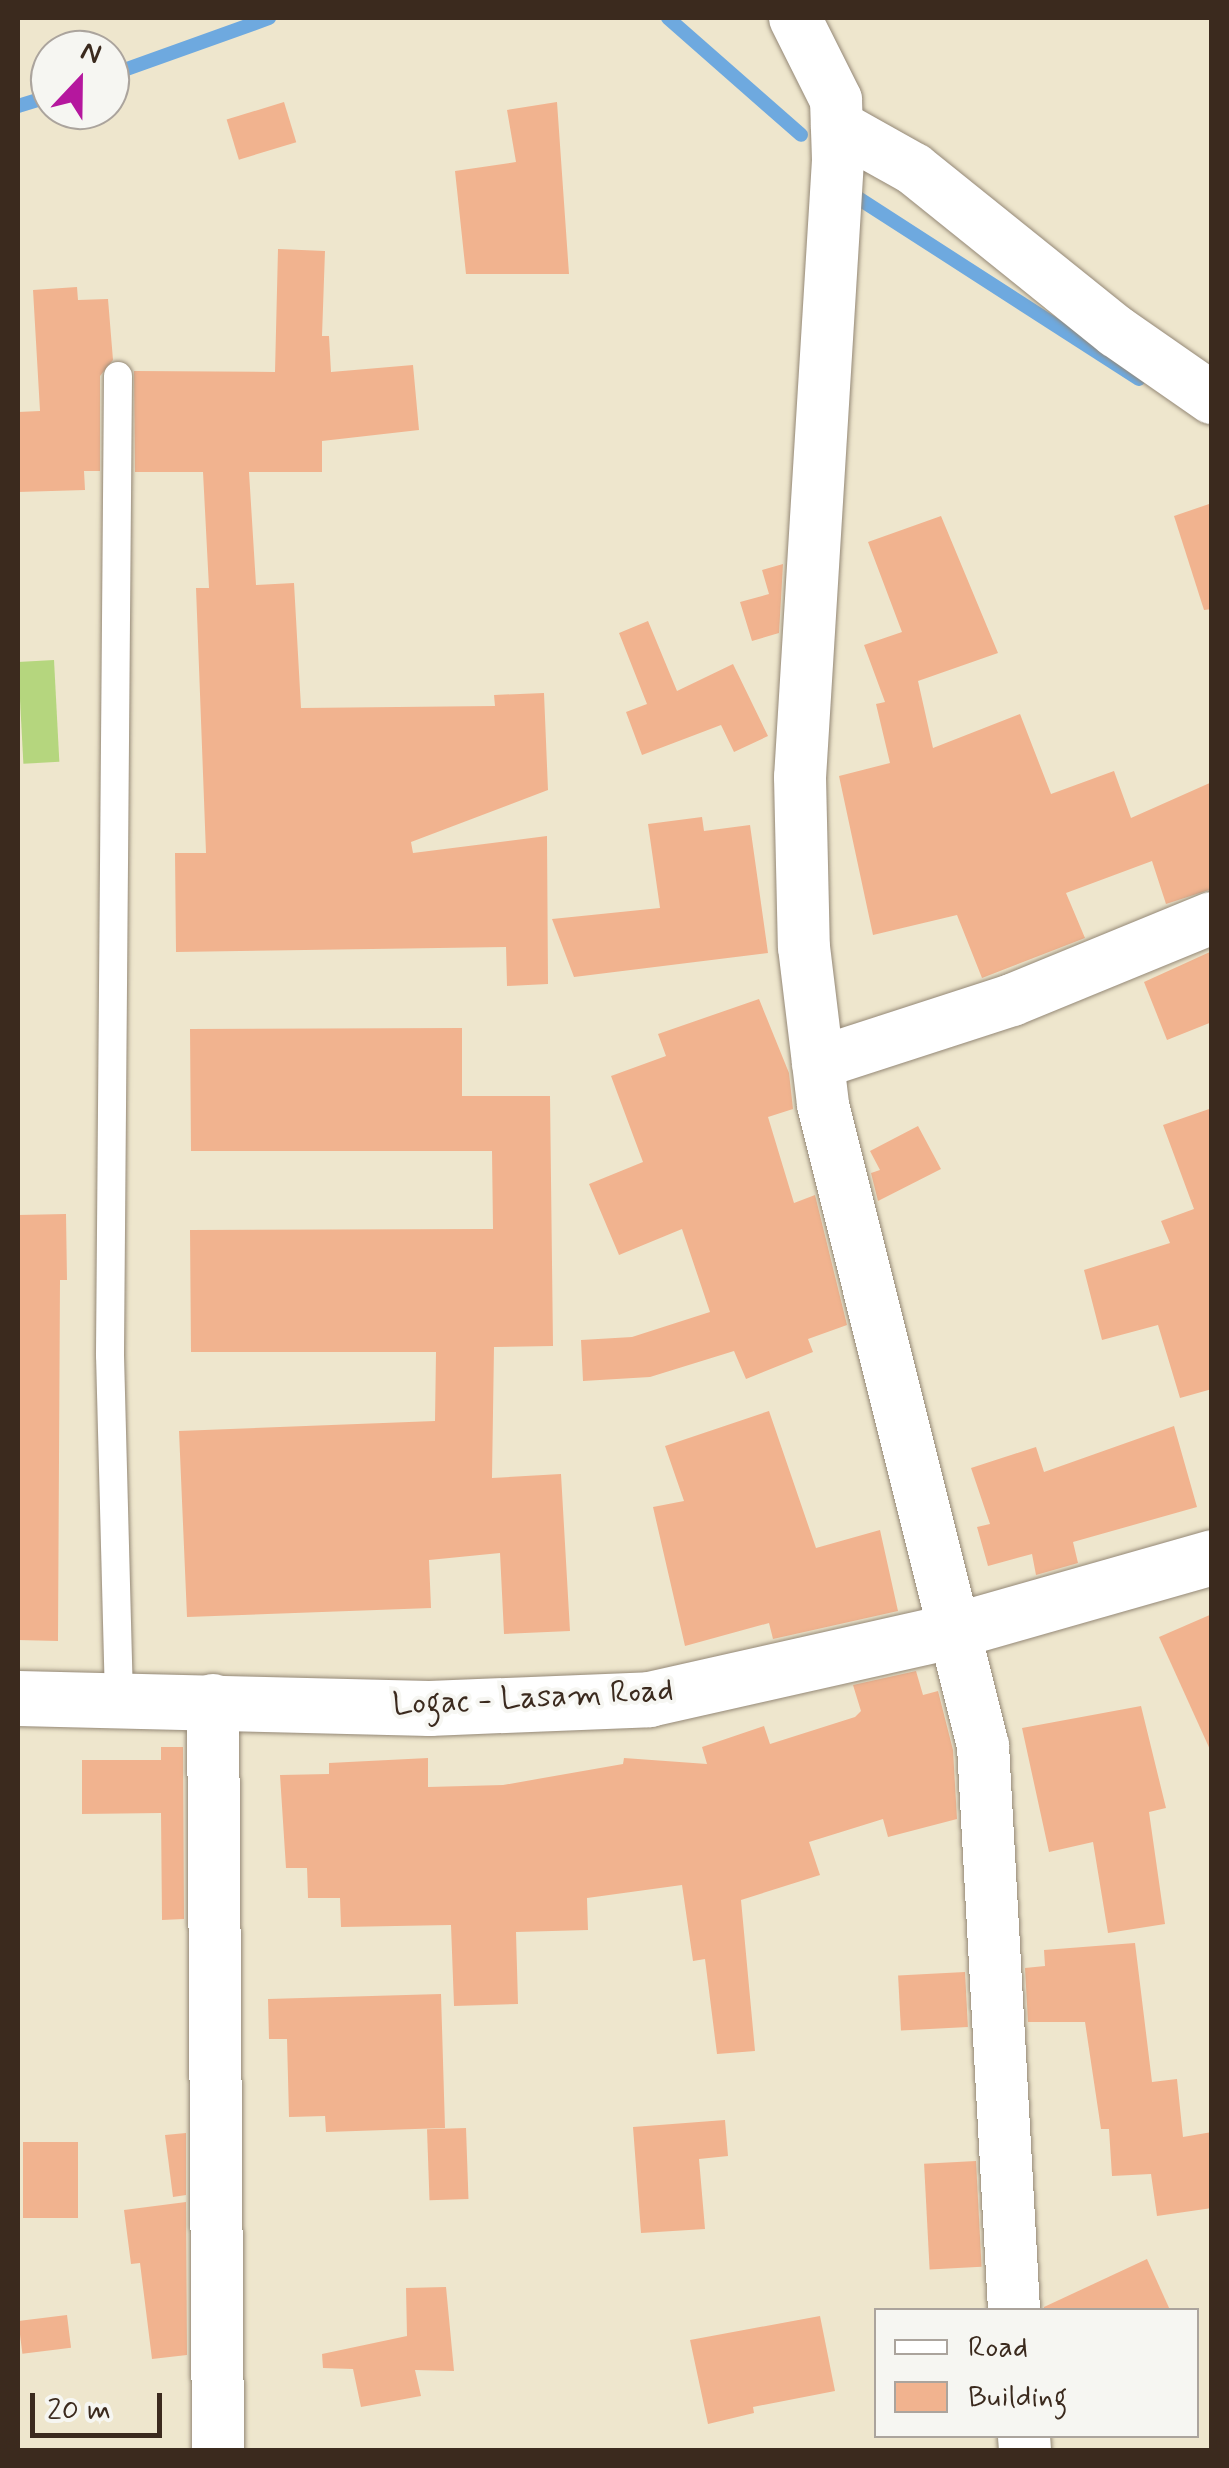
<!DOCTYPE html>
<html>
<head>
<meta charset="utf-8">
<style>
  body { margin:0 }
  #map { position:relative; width:1229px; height:2468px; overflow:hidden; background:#eee6cd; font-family:Mynerve,sans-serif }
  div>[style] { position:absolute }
  .green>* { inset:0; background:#b5d67e; transform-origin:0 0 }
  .stream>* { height:14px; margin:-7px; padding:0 7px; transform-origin:7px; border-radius:7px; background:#6ea9df }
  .building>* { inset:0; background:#f1b38f; transform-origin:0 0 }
  .roads { filter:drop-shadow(0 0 2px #948876) drop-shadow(0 0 2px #948876) }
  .service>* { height:28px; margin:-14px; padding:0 14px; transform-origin:14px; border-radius:14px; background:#fff }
  .minor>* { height:52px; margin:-26px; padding:0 26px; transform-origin:26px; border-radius:26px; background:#fff }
  .secondary>* { height:55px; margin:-27.5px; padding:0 27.5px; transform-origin:27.5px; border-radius:27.5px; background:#fff }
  span { translate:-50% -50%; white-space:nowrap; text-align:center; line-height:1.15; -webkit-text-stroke:8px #f6f6f2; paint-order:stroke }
  .street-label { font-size:32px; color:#3b2a1e }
  .frame { position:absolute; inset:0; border:20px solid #3b2a1e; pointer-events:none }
  .legend { position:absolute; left:874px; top:2308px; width:325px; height:130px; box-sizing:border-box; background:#f6f6f2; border:2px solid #aba49d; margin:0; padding:12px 18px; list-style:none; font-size:30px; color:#3b2a1e }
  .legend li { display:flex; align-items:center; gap:20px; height:50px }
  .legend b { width:50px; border:2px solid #aba49d }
  .north { position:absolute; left:30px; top:30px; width:100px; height:100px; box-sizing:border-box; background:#f6f6f2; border:2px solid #aba49d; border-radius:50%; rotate:22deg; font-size:28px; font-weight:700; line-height:40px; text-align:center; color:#3b2a1e }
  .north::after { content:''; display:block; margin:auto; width:35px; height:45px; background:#b5179e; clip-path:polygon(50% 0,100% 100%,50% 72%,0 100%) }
  .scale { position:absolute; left:30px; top:2393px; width:132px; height:45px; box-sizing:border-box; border:5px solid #3b2a1e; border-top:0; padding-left:12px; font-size:30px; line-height:35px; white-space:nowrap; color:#3b2a1e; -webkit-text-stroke:8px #f6f6f2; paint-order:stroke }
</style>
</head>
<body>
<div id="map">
  <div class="green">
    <div style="left:54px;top:660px;width:102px;height:36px;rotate:87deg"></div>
  </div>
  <div class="stream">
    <div style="left:668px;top:18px;width:177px;rotate:41.3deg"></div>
    <div style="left:110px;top:75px;width:169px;rotate:-19.7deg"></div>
    <div style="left:18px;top:106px;width:34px;rotate:-17deg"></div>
    <div style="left:858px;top:198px;width:334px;rotate:32.8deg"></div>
  </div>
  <div class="building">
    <div style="left:284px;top:102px;width:42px;height:60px;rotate:73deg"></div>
    <div style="clip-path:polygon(557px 102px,569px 274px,466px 274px,455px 171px,516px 162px,507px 110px)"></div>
    <div style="clip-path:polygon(278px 249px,325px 251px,322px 336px,329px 336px,331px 372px,413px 365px,419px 430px,322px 441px,322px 472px,249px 472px,256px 585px,294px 583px,301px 708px,495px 706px,494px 695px,544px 693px,548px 790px,411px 842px,413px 853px,547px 836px,548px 984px,507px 986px,506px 947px,176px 952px,175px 853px,206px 853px,196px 588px,209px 588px,203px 472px,135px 472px,134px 371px,275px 372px)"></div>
    <div style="clip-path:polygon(77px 287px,78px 300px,108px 299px,113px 360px,100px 376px,100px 471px,84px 471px,85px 490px,18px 492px,18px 412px,40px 411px,33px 290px)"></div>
    <div style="clip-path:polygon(1212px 503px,1212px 609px,1204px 610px,1174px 516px)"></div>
    <div style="clip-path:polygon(941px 516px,998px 653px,918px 681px,933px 748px,1020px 714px,1051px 794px,1114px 771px,1131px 818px,1212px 782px,1212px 889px,1166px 904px,1152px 861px,1066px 893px,1085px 938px,982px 978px,957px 915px,873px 935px,839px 776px,890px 763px,876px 704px,885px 702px,864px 645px,902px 632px,868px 542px)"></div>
    <div style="clip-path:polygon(783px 564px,779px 633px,752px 641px,740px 602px,769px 594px,762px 570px)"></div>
    <div style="clip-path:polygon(648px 621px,677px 691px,733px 664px,768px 736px,734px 752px,721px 725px,642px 755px,626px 712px,647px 704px,619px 633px)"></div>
    <div style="clip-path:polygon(702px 817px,704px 831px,750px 825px,768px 953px,574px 977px,552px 919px,660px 908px,648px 824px)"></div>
    <div style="clip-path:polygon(1212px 951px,1212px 1022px,1167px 1040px,1144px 982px)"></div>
    <div style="clip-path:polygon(759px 999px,789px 1073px,793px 1109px,768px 1117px,794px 1203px,815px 1195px,847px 1325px,808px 1339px,813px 1352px,746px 1379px,734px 1351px,650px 1377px,583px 1381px,581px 1340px,632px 1337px,710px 1312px,682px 1229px,619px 1255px,589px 1184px,643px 1162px,611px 1076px,666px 1056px,658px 1034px)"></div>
    <div style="clip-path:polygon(462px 1028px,462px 1096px,550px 1096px,553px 1346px,494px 1347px,492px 1478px,561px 1474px,570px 1631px,504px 1634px,500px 1553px,429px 1560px,431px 1608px,187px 1617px,179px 1431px,435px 1421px,436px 1352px,191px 1352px,190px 1230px,493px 1229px,492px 1151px,191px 1151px,190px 1029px)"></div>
    <div style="clip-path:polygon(1212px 1108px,1212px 1389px,1180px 1398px,1158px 1325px,1102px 1340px,1084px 1270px,1170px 1243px,1161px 1221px,1194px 1209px,1163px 1125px)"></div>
    <div style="clip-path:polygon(918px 1126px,941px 1169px,878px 1201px,871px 1173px,880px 1170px,870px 1151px)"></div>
    <div style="clip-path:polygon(66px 1214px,67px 1280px,60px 1280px,58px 1641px,18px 1640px,18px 1215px)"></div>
    <div style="clip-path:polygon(769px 1411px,816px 1548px,880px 1530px,898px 1611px,773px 1639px,769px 1623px,685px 1646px,653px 1507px,684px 1501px,665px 1446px)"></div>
    <div style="clip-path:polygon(1174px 1426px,1197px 1507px,1073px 1542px,1078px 1563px,1036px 1575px,1032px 1554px,988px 1566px,977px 1527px,990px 1524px,971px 1468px,1036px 1447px,1044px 1472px)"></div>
    <div style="clip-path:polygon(1212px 1614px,1212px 1754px,1159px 1637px)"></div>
    <div style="clip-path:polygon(916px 1671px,923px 1695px,938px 1691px,953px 1750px,957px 1819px,888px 1837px,883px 1819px,809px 1842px,820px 1875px,741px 1900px,755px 2051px,717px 2054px,705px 1959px,693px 1961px,682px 1885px,587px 1898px,588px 1930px,516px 1932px,518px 2004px,454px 2006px,451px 1925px,341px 1927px,340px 1898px,308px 1898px,307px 1868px,286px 1868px,280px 1775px,329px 1774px,329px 1763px,428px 1758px,428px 1787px,503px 1785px,623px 1764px,624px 1758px,707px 1764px,702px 1747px,764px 1726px,770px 1744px,855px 1717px,861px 1711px,853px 1685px)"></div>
    <div style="clip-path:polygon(1141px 1706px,1166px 1808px,1149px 1812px,1165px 1924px,1108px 1933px,1093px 1842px,1049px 1852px,1022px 1728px)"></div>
    <div style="clip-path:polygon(161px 1747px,183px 1747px,184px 1919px,162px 1920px,161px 1813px,82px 1814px,82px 1760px,161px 1760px)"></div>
    <div style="clip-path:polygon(1135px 1943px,1152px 2082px,1177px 2079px,1183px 2137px,1212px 2132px,1212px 2208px,1157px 2216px,1151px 2174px,1112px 2176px,1109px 2129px,1101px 2129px,1085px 2022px,1028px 2022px,1025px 1968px,1045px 1966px,1044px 1950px)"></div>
    <div style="left:965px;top:1972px;width:55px;height:67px;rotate:87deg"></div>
    <div style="clip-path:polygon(441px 1994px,445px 2128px,326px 2132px,325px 2116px,289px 2117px,287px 2039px,269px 2039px,268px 1999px)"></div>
    <div style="clip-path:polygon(725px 2120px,728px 2156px,699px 2159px,705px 2229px,641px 2233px,633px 2127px)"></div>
    <div style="left:466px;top:2128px;width:71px;height:39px;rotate:88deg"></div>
    <div style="clip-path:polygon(186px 2133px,186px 2195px,173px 2197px,165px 2135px)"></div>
    <div style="left:23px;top:2142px;width:55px;height:76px"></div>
    <div style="left:976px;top:2161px;width:106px;height:52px;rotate:87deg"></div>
    <div style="clip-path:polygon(186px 2202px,187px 2355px,152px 2359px,140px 2263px,131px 2264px,124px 2210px)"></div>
    <div style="clip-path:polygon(1147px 2259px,1170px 2310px,1044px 2310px,1044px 2307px)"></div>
    <div style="clip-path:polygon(446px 2287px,454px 2371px,415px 2370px,421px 2396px,361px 2407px,353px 2369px,323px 2368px,322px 2354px,407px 2336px,406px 2288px)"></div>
    <div style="left:67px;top:2315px;width:33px;height:49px;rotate:83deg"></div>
    <div style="clip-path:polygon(820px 2316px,835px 2391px,753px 2407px,754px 2413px,708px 2424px,690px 2340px)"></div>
  </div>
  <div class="roads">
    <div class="service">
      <div style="left:118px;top:376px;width:979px;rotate:90.47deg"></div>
      <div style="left:110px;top:1355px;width:344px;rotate:88.5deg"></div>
    </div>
    <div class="minor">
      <div style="left:795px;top:18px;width:92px;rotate:63.4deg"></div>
      <div style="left:836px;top:100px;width:60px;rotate:88.1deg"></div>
      <div style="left:838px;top:160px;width:618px;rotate:93.52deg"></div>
      <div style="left:800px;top:777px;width:170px;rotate:88.7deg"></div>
      <div style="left:804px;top:947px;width:159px;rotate:83.1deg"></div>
      <div style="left:823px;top:1105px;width:661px;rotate:75.98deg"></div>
      <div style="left:983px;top:1746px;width:565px;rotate:86.85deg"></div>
      <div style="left:837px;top:126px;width:88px;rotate:29.2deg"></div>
      <div style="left:914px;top:169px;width:260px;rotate:38.8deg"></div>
      <div style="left:1117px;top:332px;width:116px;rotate:34.8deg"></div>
      <div style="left:818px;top:1063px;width:204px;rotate:-18deg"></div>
      <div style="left:1012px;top:1000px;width:216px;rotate:-22.3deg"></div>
      <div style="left:213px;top:1700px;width:750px;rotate:89.62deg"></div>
      <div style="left:1024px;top:2436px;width:14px;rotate:86deg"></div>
    </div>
    <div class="secondary">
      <div style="left:18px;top:1698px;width:411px;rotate:1.4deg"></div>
      <div style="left:429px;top:1708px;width:220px;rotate:-2.3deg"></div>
      <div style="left:649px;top:1699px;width:315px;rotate:-12.7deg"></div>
      <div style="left:956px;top:1630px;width:266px;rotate:-15.9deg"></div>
    </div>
  </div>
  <div class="street-label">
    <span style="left:533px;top:1698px;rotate:-3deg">Logac - Lasam Road</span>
  </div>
  <div class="frame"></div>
  <ul class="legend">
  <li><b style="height:12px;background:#fff"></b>Road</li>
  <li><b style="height:28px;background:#f1b38f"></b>Building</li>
  </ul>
  <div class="north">N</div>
  <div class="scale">20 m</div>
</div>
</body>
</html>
